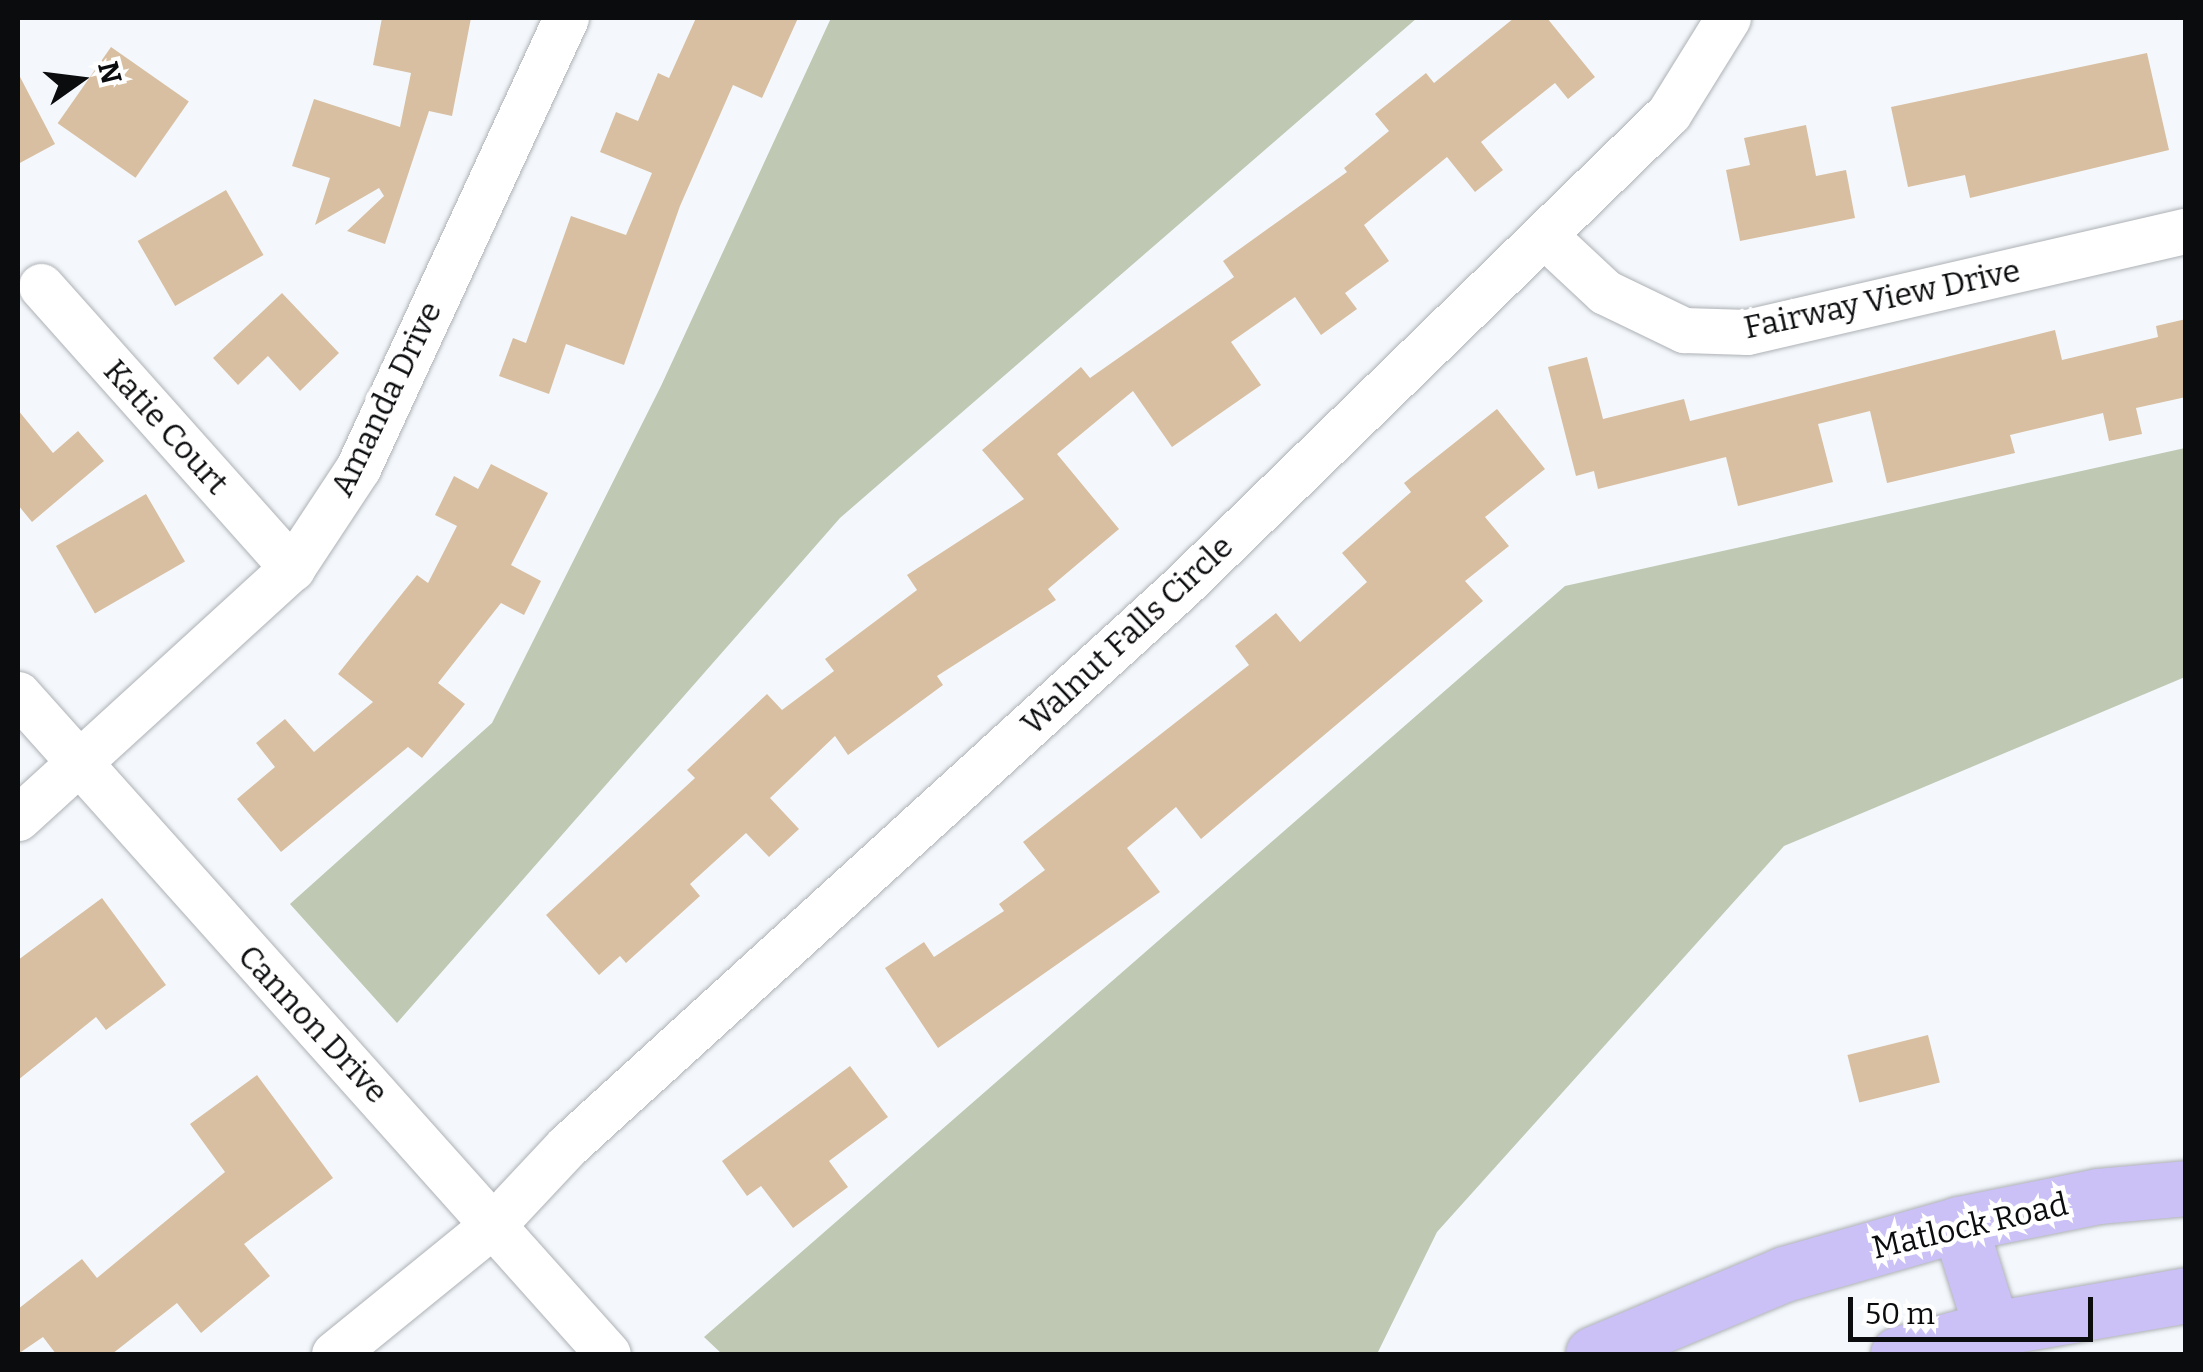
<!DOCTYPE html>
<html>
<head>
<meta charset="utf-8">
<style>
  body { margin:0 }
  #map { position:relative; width:2203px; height:1372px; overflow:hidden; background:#f4f8fc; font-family:Bitter,serif }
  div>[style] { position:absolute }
  .green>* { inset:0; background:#bec8b3 }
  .building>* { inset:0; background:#d8bfa1; transform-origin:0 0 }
  .roads { filter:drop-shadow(0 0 2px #adb1b5) drop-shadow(0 0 2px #adb1b5) }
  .minor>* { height:45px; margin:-22.5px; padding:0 22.5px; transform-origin:22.5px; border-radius:22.5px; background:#fff }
  .major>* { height:55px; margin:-27.5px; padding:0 27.5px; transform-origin:27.5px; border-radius:27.5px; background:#ccc1f6 }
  span { translate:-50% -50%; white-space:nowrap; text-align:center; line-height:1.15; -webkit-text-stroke:9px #fff; paint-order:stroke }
  .street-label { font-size:32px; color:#0b0c0e }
  .frame { position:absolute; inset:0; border:20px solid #0b0c0e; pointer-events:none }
  .north { position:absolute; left:30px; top:30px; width:100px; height:100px; -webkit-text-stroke:8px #fff; paint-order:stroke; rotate:76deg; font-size:28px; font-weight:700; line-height:40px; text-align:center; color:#0b0c0e }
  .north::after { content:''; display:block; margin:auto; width:35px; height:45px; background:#0b0c0e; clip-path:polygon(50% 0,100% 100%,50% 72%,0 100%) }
  .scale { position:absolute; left:1848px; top:1297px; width:245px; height:45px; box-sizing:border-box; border:5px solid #0b0c0e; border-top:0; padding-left:12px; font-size:30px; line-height:35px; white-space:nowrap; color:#0b0c0e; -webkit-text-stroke:8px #fff; paint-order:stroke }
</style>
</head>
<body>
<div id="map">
  <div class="green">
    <div style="clip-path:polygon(831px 18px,1417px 18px,840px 518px,397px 1023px,290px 904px,492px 723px,661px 386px)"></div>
    <div style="clip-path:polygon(2185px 448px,2185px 677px,1784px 846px,1437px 1232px,1377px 1354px,722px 1354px,704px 1337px,1565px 586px)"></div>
  </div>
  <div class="building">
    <div style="clip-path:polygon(382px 18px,471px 18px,452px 116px,429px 111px,385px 244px,347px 231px,384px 196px,379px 188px,315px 225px,330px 178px,292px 166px,314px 99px,400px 127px,411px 73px,373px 65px)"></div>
    <div style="clip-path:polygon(696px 18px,798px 18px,762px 98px,733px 85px,680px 206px,624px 365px,566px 344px,549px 394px,499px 376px,513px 338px,526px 343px,571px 216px,626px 235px,652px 173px,600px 152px,616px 112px,638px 121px,658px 73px,669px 78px)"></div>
    <div style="clip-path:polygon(1514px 18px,1547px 18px,1595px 77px,1568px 99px,1555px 83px,1481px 142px,1503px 170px,1475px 192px,1447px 157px,1364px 225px,1389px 261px,1345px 293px,1357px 309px,1321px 335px,1295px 297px,1231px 342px,1261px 385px,1172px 447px,1133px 391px,1057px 454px,1119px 529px,1048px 589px,1056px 600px,937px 676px,943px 685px,848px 755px,835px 736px,770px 798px,799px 829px,769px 857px,746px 833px,690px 884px,700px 896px,626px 963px,620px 956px,599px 975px,546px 915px,695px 778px,687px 770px,767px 694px,782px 710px,834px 671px,825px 659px,917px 590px,907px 575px,1024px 499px,982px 450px,1081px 367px,1090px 378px,1234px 277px,1223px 261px,1347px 172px,1344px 168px,1389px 131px,1375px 114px,1426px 73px,1434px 83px)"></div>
    <div style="left:111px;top:47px;width:95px;height:93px;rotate:35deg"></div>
    <div style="clip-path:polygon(2147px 53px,2169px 150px,1970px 198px,1965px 175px,1908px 187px,1891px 107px)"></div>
    <div style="clip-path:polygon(18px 73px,55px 144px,18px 164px)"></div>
    <div style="clip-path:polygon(1806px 125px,1816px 176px,1846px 170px,1855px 218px,1740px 241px,1726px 170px,1750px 165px,1744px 138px)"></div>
    <div style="left:226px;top:190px;width:75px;height:102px;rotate:60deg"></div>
    <div style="clip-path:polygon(282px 293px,339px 353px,300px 391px,268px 356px,238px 385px,213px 358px)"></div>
    <div style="clip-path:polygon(2186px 319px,2186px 397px,2136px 408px,2142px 434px,2109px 441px,2103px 413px,2010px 435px,2015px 453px,1887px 483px,1870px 411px,1818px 424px,1833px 482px,1738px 506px,1726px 457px,1598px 489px,1594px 471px,1576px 476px,1548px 367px,1587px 357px,1603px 419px,1684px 399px,1690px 421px,2055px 330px,2062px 360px,2158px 337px,2156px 326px)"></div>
    <div style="clip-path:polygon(1497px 409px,1545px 469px,1485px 517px,1509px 546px,1465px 581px,1483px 601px,1201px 839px,1176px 807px,1127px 848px,1160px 892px,938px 1048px,885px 968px,924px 942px,934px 957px,1004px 911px,999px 904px,1045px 870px,1023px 842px,1249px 665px,1235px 646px,1276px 613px,1300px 642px,1367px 582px,1342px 553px,1411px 492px,1404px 483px)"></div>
    <div style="clip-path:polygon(18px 410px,53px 453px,78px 431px,104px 461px,32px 522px,18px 505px)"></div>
    <div style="clip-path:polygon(491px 464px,548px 493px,511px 565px,541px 581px,524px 615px,501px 603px,438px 683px,465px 704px,422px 758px,408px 747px,281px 852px,237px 799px,275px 767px,256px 743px,285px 719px,314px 752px,373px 702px,338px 674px,417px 575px,428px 583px,457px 526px,435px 515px,454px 476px,478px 489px)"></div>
    <div style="left:146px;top:494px;width:78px;height:104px;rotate:60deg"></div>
    <div style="clip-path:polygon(102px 898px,166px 985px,106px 1030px,96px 1017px,18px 1080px,18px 960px)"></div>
    <div style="left:1928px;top:1035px;width:49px;height:83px;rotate:76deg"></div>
    <div style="clip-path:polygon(850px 1066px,888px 1117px,829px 1161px,848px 1187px,793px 1228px,761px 1186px,747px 1196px,722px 1161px)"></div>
    <div style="clip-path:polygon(257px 1075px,333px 1178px,244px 1244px,270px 1276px,201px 1333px,177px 1303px,112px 1354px,56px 1354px,43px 1337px,18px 1354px,18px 1309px,82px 1259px,97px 1278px,225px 1172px,190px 1124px)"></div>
  </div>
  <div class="roads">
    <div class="minor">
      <div style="left:1545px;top:236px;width:82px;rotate:43deg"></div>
      <div style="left:1605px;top:292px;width:88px;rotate:25.7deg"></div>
      <div style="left:1684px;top:330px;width:63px;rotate:1.8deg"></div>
      <div style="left:1747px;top:332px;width:450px;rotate:-13deg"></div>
      <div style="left:41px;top:286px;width:378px;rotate:48.3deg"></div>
      <div style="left:18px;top:694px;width:885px;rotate:48.21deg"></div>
      <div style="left:18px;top:818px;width:371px;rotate:-42.4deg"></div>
      <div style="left:292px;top:568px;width:120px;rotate:-56.6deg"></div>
      <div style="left:358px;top:468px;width:496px;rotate:-65.2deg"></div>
      <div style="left:334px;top:1354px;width:206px;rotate:-39.1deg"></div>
      <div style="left:494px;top:1224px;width:107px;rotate:-46.9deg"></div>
      <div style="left:567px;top:1146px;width:828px;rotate:-42.31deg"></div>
      <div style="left:1179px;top:589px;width:683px;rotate:-44.17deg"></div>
      <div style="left:1669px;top:113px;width:112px;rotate:-58.2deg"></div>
    </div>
    <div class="major">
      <div style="left:1959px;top:1224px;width:110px;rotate:72.6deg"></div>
      <div style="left:1593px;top:1354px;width:207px;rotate:-22.7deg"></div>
      <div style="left:1784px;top:1274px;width:182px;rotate:-15.9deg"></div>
      <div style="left:1959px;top:1224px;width:142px;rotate:-11.4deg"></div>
      <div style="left:2098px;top:1196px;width:88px;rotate:-5.2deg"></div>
      <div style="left:1898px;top:1354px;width:97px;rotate:-14.9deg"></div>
      <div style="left:1992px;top:1329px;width:197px;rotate:-9.9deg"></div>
    </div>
  </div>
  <div class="street-label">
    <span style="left:1882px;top:299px;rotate:-12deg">Fairway View Drive</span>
    <span style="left:386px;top:399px;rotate:-64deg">Amanda Drive</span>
    <span style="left:166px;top:427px;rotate:48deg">Katie Court</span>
    <span style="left:1127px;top:635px;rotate:-43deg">Walnut Falls Circle</span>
    <span style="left:313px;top:1024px;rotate:47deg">Cannon Drive</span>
    <span style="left:1970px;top:1226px;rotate:-13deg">Matlock Road</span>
  </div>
  <div class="frame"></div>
  <div class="north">N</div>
  <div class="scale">50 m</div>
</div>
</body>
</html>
